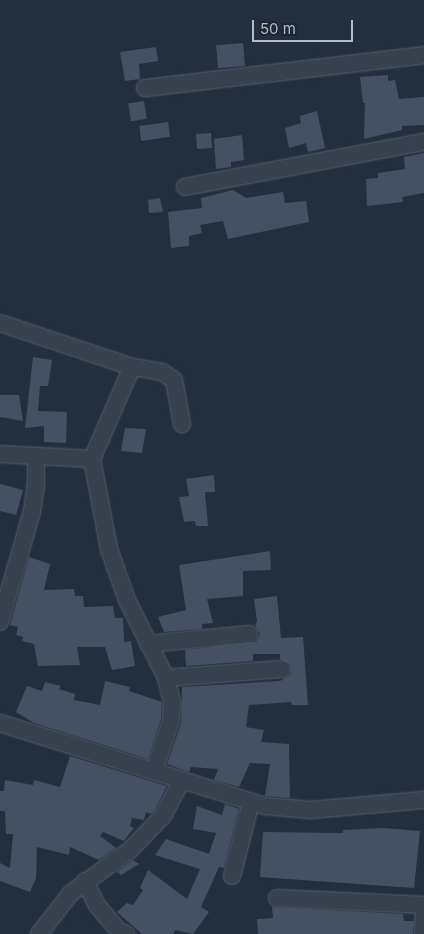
<!DOCTYPE html>
<html>
<head>
<meta charset="utf-8">
<style>
  body { margin:0 }
  #map { position:relative; width:424px; height:934px; overflow:hidden; background:#242f3e; font-family:Inter,sans-serif }
  div>[style] { position:absolute }
  .building>* { inset:0; background:#455162; transform-origin:0 0 }
  .roads { filter:drop-shadow(0 0 1px #565f6c) drop-shadow(0 0 1px #565f6c) }
  .street>* { height:16px; margin:-8px; padding:0 8px; transform-origin:8px; border-radius:8px; background:#38414e }
  span { translate:-50% -50%; white-space:nowrap; text-align:center; line-height:1.15; -webkit-text-stroke:4.5px #1d2633; paint-order:stroke }
  .scale { position:absolute; left:252px; top:20px; width:101px; height:22px; box-sizing:border-box; border:2px solid #b4bcc9; border-top:0; padding-left:6px; font-size:15px; line-height:18px; white-space:nowrap; color:#b4bcc9; -webkit-text-stroke:4px #1d2633; paint-order:stroke }
</style>
</head>
<body>
<div id="map">
  <div class="building">
    <div style="left:243px;top:43px;width:23px;height:27px;rotate:85deg"></div>
    <div style="clip-path:polygon(156px 47px,158px 61px,139px 64px,140px 79px,125px 81px,120px 52px)"></div>
    <div style="clip-path:polygon(388px 75px,388px 81px,395px 80px,399px 99px,424px 97px,424px 125px,402px 126px,402px 130px,364px 139px,365px 103px,363px 103px,360px 77px)"></div>
    <div style="left:144px;top:101px;width:18px;height:16px;rotate:81deg"></div>
    <div style="clip-path:polygon(317px 111px,325px 148px,308px 152px,306px 143px,289px 148px,285px 128px,301px 123px,300px 116px)"></div>
    <div style="left:168px;top:122px;width:15px;height:29px;rotate:82deg"></div>
    <div style="left:211px;top:133px;width:15px;height:15px;rotate:86deg"></div>
    <div style="clip-path:polygon(242px 135px,244px 160px,231px 162px,231px 167px,216px 169px,214px 139px)"></div>
    <div style="clip-path:polygon(424px 153px,424px 193px,402px 197px,403px 202px,367px 206px,366px 179px,378px 178px,378px 173px,405px 169px,404px 157px)"></div>
    <div style="clip-path:polygon(233px 190px,246px 198px,283px 192px,285px 203px,306px 201px,309px 222px,228px 239px,223px 221px,200px 225px,202px 233px,189px 236px,189px 246px,171px 248px,168px 212px,202px 208px,201px 198px)"></div>
    <div style="clip-path:polygon(160px 198px,163px 212px,149px 213px,148px 200px)"></div>
    <div style="clip-path:polygon(33px 357px,52px 360px,48px 386px,40px 386px,38px 411px,67px 412px,66px 443px,44px 442px,44px 426px,25px 428px)"></div>
    <div style="clip-path:polygon(0 395px,19px 395px,23px 421px,0 417px)"></div>
    <div style="clip-path:polygon(125px 428px,146px 429px,142px 453px,121px 451px)"></div>
    <div style="clip-path:polygon(214px 475px,215px 492px,205px 492px,208px 526px,196px 526px,195px 521px,184px 522px,179px 497px,189px 496px,186px 479px)"></div>
    <div style="clip-path:polygon(0 484px,23px 490px,16px 515px,0 511px)"></div>
    <div style="clip-path:polygon(270px 551px,271px 570px,243px 571px,243px 596px,207px 599px,213px 623px,202px 624px,202px 629px,164px 632px,158px 617px,186px 610px,179px 565px)"></div>
    <div style="clip-path:polygon(29px 557px,50px 564px,44px 590px,74px 589px,75px 596px,83px 596px,84px 607px,113px 606px,115px 618px,123px 618px,124px 642px,131px 641px,135px 666px,112px 670px,105px 647px,77px 647px,80px 665px,38px 666px,34px 644px,22px 641px,23px 637px,16px 635px,18px 627px,10px 625px)"></div>
    <div style="clip-path:polygon(277px 596px,281px 638px,303px 637px,308px 705px,292px 705px,291px 702px,249px 705px,246px 727px,264px 730px,261px 742px,289px 744px,290px 798px,265px 796px,270px 764px,250px 763px,239px 787px,214px 780px,218px 769px,191px 767px,189px 772px,167px 764px,181px 724px,182px 687px,280px 681px,291px 674px,290px 664px,280px 659px,280px 654px,253px 654px,253px 661px,186px 666px,185px 650px,256px 642px,260px 634px,255px 625px,257px 621px,254px 599px)"></div>
    <div style="clip-path:polygon(105px 681px,130px 687px,129px 691px,162px 702px,161px 719px,148px 759px,34px 723px,16px 712px,27px 686px,42px 691px,45px 682px,61px 686px,59px 689px,75px 694px,74px 700px,100px 705px)"></div>
    <div style="clip-path:polygon(70px 756px,167px 786px,155px 810px,151px 814px,146px 812px,144px 820px,132px 818px,130px 826px,134px 828px,124px 841px,103px 832px,100px 836px,116px 848px,99px 860px,70px 847px,69px 855px,37px 847px,36px 878px,30px 892px,0 881px,0 863px,10px 868px,13px 834px,6px 834px,5px 811px,0 811px,0 791px,4px 791px,5px 780px,33px 785px,34px 780px,60px 787px)"></div>
    <div style="clip-path:polygon(225px 804px,239px 809px,224px 868px,219px 867px,201px 907px,209px 912px,193px 934px,175px 930px,173px 934px,142px 934px,117px 912px,127px 903px,133px 905px,143px 890px,140px 888px,148px 870px,187px 899px,200px 869px,155px 855px,166px 839px,209px 854px,216px 833px,193px 829px,197px 806px,222px 815px)"></div>
    <div style="clip-path:polygon(383px 828px,420px 831px,414px 888px,260px 877px,263px 832px,343px 833px,343px 830px)"></div>
    <div style="clip-path:polygon(133px 860px,139px 864px,121px 875px,117px 872px)"></div>
    <div style="clip-path:polygon(272px 907px,403px 914px,404px 921px,414px 921px,413px 934px,258px 934px,257px 919px,273px 918px)"></div>
  </div>
  <div class="roads">
    <div class="street">
      <div style="left:145px;top:88px;width:281px;rotate:-6.7deg"></div>
      <div style="left:185px;top:187px;width:243px;rotate:-10.7deg"></div>
      <div style="left:0;top:323px;width:139px;rotate:18.4deg"></div>
      <div style="left:132px;top:367px;width:30px;rotate:9deg"></div>
      <div style="left:162px;top:372px;width:14px;rotate:34deg"></div>
      <div style="left:174px;top:380px;width:45px;rotate:79.7deg"></div>
      <div style="left:0;top:454px;width:92px;rotate:3.1deg"></div>
      <div style="left:92px;top:459px;width:92px;rotate:79.3deg"></div>
      <div style="left:109px;top:549px;width:54px;rotate:70.6deg"></div>
      <div style="left:127px;top:600px;width:87px;rotate:63.4deg"></div>
      <div style="left:166px;top:678px;width:25px;rotate:76deg"></div>
      <div style="left:172px;top:702px;width:19px;rotate:93deg"></div>
      <div style="left:171px;top:721px;width:53px;rotate:108.8deg"></div>
      <div style="left:92px;top:459px;width:100px;rotate:-66.5deg"></div>
      <div style="left:0;top:622px;width:115px;rotate:-73.8deg"></div>
      <div style="left:32px;top:512px;width:27px;rotate:-82deg"></div>
      <div style="left:36px;top:485px;width:29px;rotate:-90deg"></div>
      <div style="left:148px;top:644px;width:102px;rotate:-5.6deg"></div>
      <div style="left:166px;top:678px;width:116px;rotate:-4.4deg"></div>
      <div style="left:0;top:723px;width:278px;rotate:17.4deg"></div>
      <div style="left:265px;top:806px;width:46px;rotate:5deg"></div>
      <div style="left:311px;top:810px;width:113px;rotate:-5.1deg"></div>
      <div style="left:232px;top:876px;width:76px;rotate:-75.6deg"></div>
      <div style="left:85px;top:881px;width:25px;rotate:64deg"></div>
      <div style="left:96px;top:904px;width:35px;rotate:50deg"></div>
      <div style="left:119px;top:931px;width:8px;rotate:23deg"></div>
      <div style="left:277px;top:898px;width:147px;rotate:2.7deg"></div>
      <div style="left:39px;top:934px;width:52px;rotate:-52deg"></div>
      <div style="left:71px;top:893px;width:73px;rotate:-36.1deg"></div>
      <div style="left:130px;top:850px;width:47px;rotate:-45.9deg"></div>
      <div style="left:163px;top:816px;width:41px;rotate:-62.2deg"></div>
      <div style="left:423px;top:934px;width:25px;rotate:-88deg"></div>
    </div>
  </div>
  <div class="scale">50 m</div>
</div>
</body>
</html>
